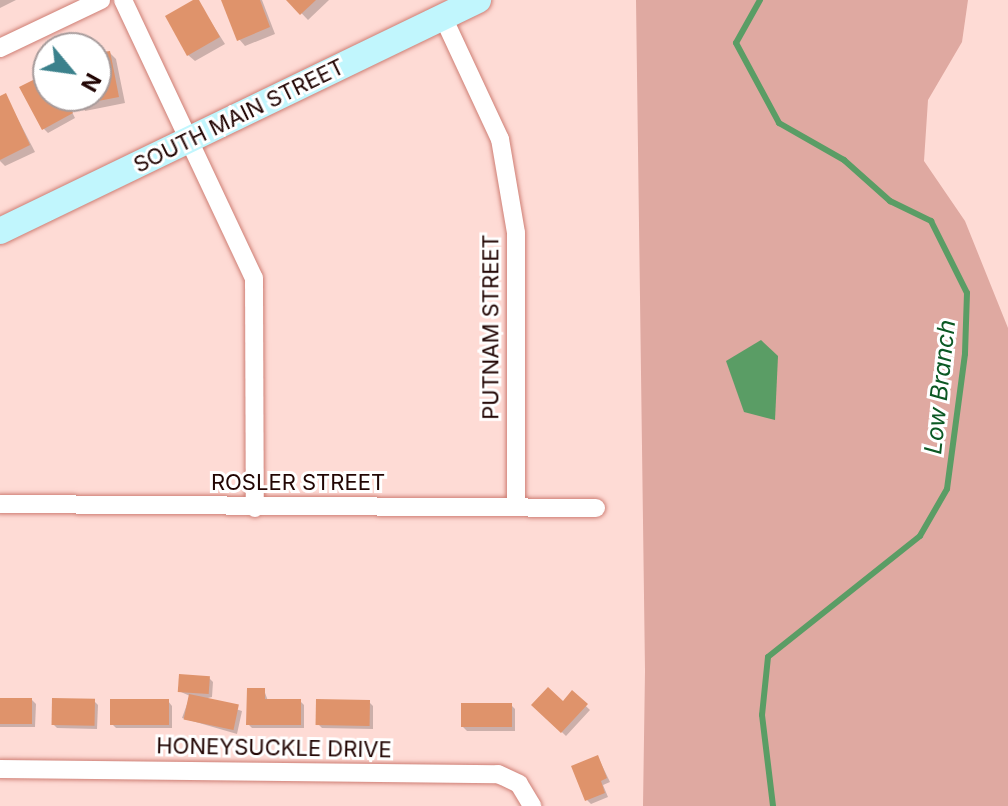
<!DOCTYPE html>
<html>
<head>
<meta charset="utf-8">
<style>
  body { margin:0 }
  #map { position:relative; width:1008px; height:806px; overflow:hidden; background:#fedbd5; font-family:Inter,sans-serif }
  div>[style] { position:absolute }
  .green>* { inset:0; background:#dfa9a1 }
  .water>* { inset:0; background:#5a9d65 }
  .shadow>* { inset:0; background:#0003 }
  .stream>* { height:6px; margin:-3px; padding:0 3px; transform-origin:3px; border-radius:3px; background:#5a9d65 }
  .building>* { inset:0; background:#df936b; transform-origin:0 0 }
  .roads { filter:drop-shadow(0 0 2px #ce7e74) drop-shadow(0 0 2px #ce7e74) }
  .street>* { height:18px; margin:-9px; padding:0 9px; transform-origin:9px; border-radius:9px; background:#fff }
  .secondary>* { height:26px; margin:-13px; padding:0 13px; transform-origin:13px; border-radius:13px; background:#c1f6fd }
  span { translate:-50% -50%; white-space:nowrap; text-align:center; line-height:1.15; -webkit-text-stroke:6px #fff; paint-order:stroke }
  .street-label { font-size:22px; color:#220604 }
  .water-label { font-size:24px; color:#0b5823; font-style:italic }
  .north { position:absolute; left:32px; top:32px; width:80px; height:80px; box-sizing:border-box; background:#fff; border:2px solid #a79b9b; border-radius:50%; rotate:119deg; font-size:22px; font-weight:700; line-height:32px; text-align:center; color:#220604 }
  .north::after { content:''; display:block; margin:auto; width:28px; height:36px; background:#3b818c; clip-path:polygon(50% 0,100% 100%,50% 72%,0 100%) }
</style>
</head>
<body>
<div id="map">
  <div class="green">
    <div style="clip-path:polygon(636px 0,968px 0,962px 42px,928px 100px,924px 161px,965px 221px,1008px 328px,1008px 806px,643px 806px,645px 671px)"></div>
  </div>
  <div class="water">
    <div style="clip-path:polygon(761px 340px,778px 356px,775px 420px,744px 412px,726px 361px)"></div>
  </div>
  <div class="shadow">
    <div style="clip-path:polygon(0 0,16px 0,0 8px)"></div>
    <div style="clip-path:polygon(197px 0,225px 44px,195px 61px,188px 55px)"></div>
    <div style="clip-path:polygon(223px 0,262px 0,275px 34px,245px 46px,239px 39px)"></div>
    <div style="clip-path:polygon(289px 0,329px 0,308px 20px)"></div>
    <div style="clip-path:polygon(110px 53px,116px 59px,125px 103px,85px 111px,77px 96px,96px 96px,96px 55px)"></div>
    <div style="clip-path:polygon(48px 81px,48px 96px,64px 96px,75px 118px,48px 133px,44px 129px)"></div>
    <div style="clip-path:polygon(6px 96px,35px 152px,5px 166px,0 161px,0 99px)"></div>
    <div style="clip-path:polygon(209px 678px,213px 682px,212px 697px,204px 699px,242px 711px,237px 734px,182px 718px,190px 696px,181px 692px)"></div>
    <div style="clip-path:polygon(264px 690px,268px 701px,300px 701px,304px 705px,304px 728px,252px 728px,248px 724px)"></div>
    <div style="clip-path:polygon(572px 693px,590px 710px,566px 736px,534px 705px,563px 703px)"></div>
    <div style="clip-path:polygon(0 700px,32px 700px,36px 704px,35px 727px,0 727px)"></div>
    <div style="clip-path:polygon(94px 701px,98px 705px,97px 729px,57px 728px,53px 724px)"></div>
    <div style="clip-path:polygon(168px 701px,172px 706px,172px 728px,116px 728px,112px 724px)"></div>
    <div style="clip-path:polygon(369px 702px,373px 706px,373px 729px,322px 728px,318px 724px)"></div>
    <div style="clip-path:polygon(511px 705px,515px 709px,515px 731px,467px 731px,463px 727px)"></div>
    <div style="clip-path:polygon(598px 757px,610px 782px,603px 785px,608px 797px,591px 804px,587px 800px)"></div>
  </div>
  <div class="stream">
    <div style="left:760px;top:0;width:49px;rotate:119.2deg"></div>
    <div style="left:736px;top:43px;width:91px;rotate:61.7deg"></div>
    <div style="left:779px;top:123px;width:75px;rotate:29.6deg"></div>
    <div style="left:844px;top:160px;width:62px;rotate:41.7deg"></div>
    <div style="left:890px;top:201px;width:46px;rotate:26deg"></div>
    <div style="left:931px;top:221px;width:80px;rotate:63.4deg"></div>
    <div style="left:967px;top:293px;width:61px;rotate:91.9deg"></div>
    <div style="left:965px;top:354px;width:136px;rotate:97.6deg"></div>
    <div style="left:947px;top:489px;width:54px;rotate:119.9deg"></div>
    <div style="left:920px;top:536px;width:194px;rotate:141.5deg"></div>
    <div style="left:768px;top:657px;width:58px;rotate:95.9deg"></div>
    <div style="left:762px;top:715px;width:92px;rotate:83.1deg"></div>
  </div>
  <div class="building">
    <div style="clip-path:polygon(193px 0,199px 0,220px 37px,187px 56px,165px 16px)"></div>
    <div style="clip-path:polygon(221px 0,260px 0,270px 27px,237px 41px)"></div>
    <div style="clip-path:polygon(286px 0,316px 0,300px 15px)"></div>
    <div style="clip-path:polygon(110px 51px,119px 97px,77px 105px,75px 96px,96px 96px,96px 53px)"></div>
    <div style="clip-path:polygon(39px 77px,41px 82px,48px 79px,48px 96px,64px 96px,73px 113px,42px 130px,19px 87px)"></div>
    <div style="clip-path:polygon(6px 93px,30px 145px,0 160px,0 96px)"></div>
    <div style="left:179px;top:674px;width:31px;height:18px;rotate:4deg"></div>
    <div style="clip-path:polygon(548px 687px,563px 701px,572px 690px,588px 704px,561px 733px,531px 705px)"></div>
    <div style="clip-path:polygon(247px 688px,265px 688px,265px 699px,301px 699px,301px 725px,246px 725px)"></div>
    <div style="left:189px;top:694px;width:51px;height:26px;rotate:12deg"></div>
    <div style="left:0;top:698px;width:32px;height:26px"></div>
    <div style="left:52px;top:698px;width:43px;height:27px;rotate:1deg"></div>
    <div style="left:110px;top:699px;width:59px;height:26px"></div>
    <div style="left:316px;top:699px;width:54px;height:26px;rotate:1deg"></div>
    <div style="left:461px;top:703px;width:51px;height:24px"></div>
    <div style="clip-path:polygon(598px 755px,607px 778px,601px 781px,605px 793px,585px 801px,571px 766px)"></div>
  </div>
  <div class="roads">
    <div class="street">
      <div style="left:123px;top:0;width:307px;rotate:64.8deg"></div>
      <div style="left:254px;top:278px;width:230px;rotate:89.8deg"></div>
      <div style="left:443px;top:17px;width:135px;rotate:65deg"></div>
      <div style="left:500px;top:139px;width:95px;rotate:80.3deg"></div>
      <div style="left:516px;top:233px;width:273px;rotate:90deg"></div>
      <div style="left:0;top:48px;width:112px;rotate:-25.4deg"></div>
      <div style="left:0;top:504px;width:596px;rotate:0.38deg"></div>
      <div style="left:0;top:769px;width:498px;rotate:0.6deg"></div>
      <div style="left:498px;top:774px;width:23px;rotate:25deg"></div>
      <div style="left:519px;top:784px;width:26px;rotate:59deg"></div>
    </div>
    <div class="secondary">
      <div style="left:0;top:231px;width:531px;rotate:-25.79deg"></div>
    </div>
  </div>
  <div class="street-label">
    <span style="left:239px;top:116px;rotate:-26deg">SOUTH MAIN STREET</span>
    <span style="left:491px;top:327px;rotate:-90deg">PUTNAM STREET</span>
    <span style="left:298px;top:483px">ROSLER STREET</span>
    <span style="left:274px;top:748px;rotate:1deg">HONEYSUCKLE DRIVE</span>
  </div>
  <div class="water-label">
    <span style="left:940px;top:387px;rotate:-84deg">Low Branch</span>
  </div>
  <div class="north">N</div>
</div>
</body>
</html>
